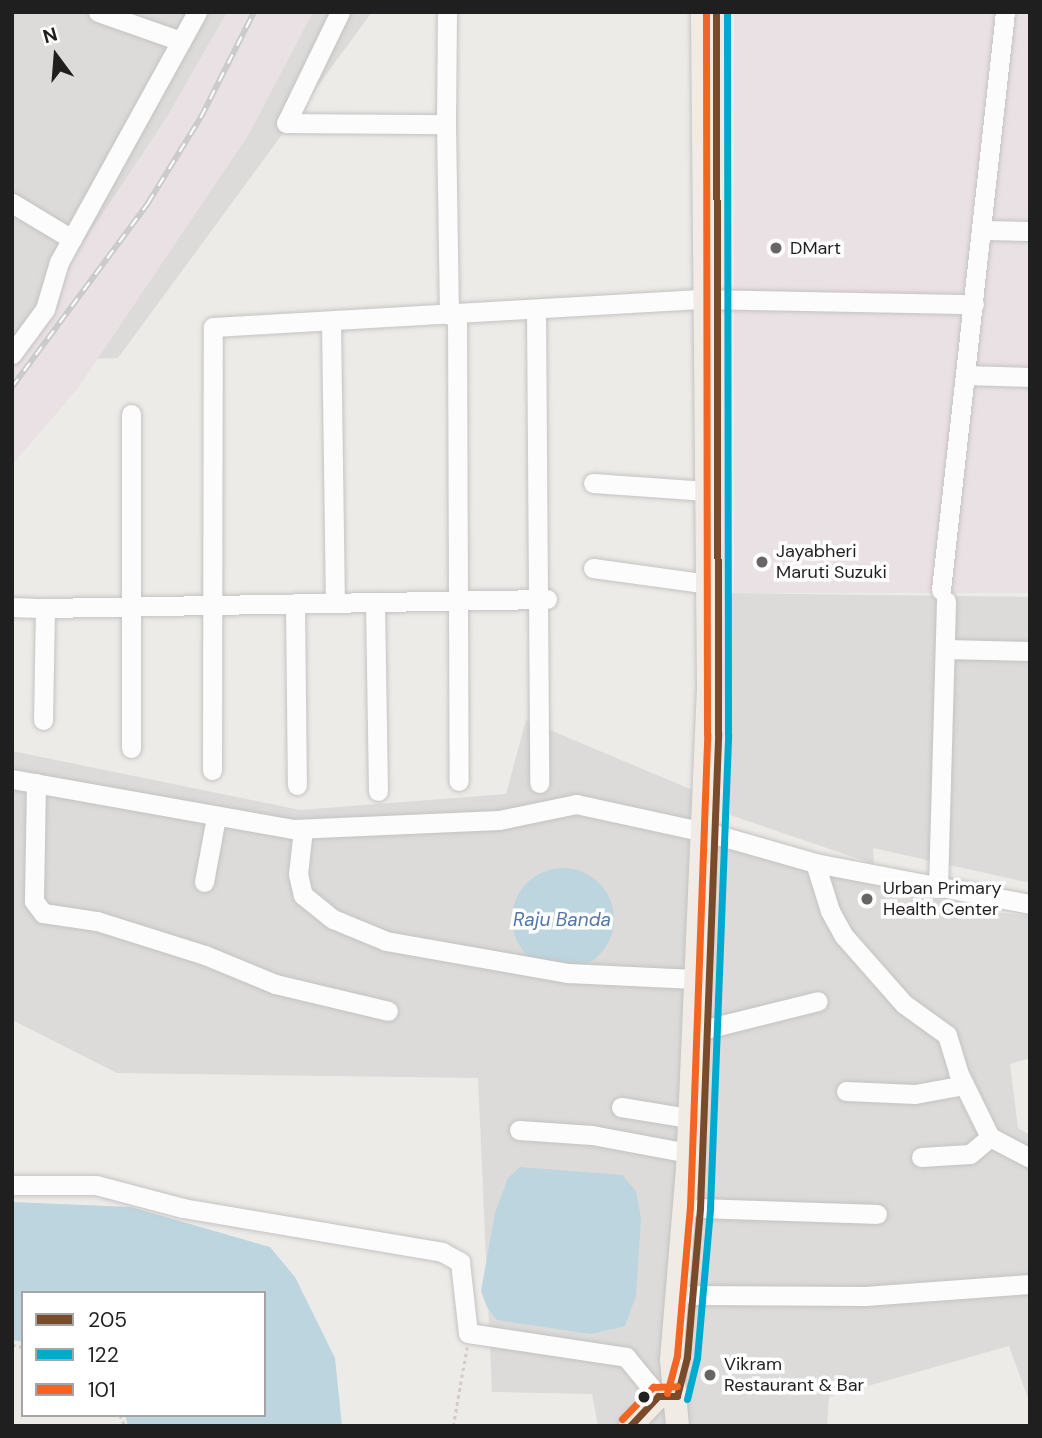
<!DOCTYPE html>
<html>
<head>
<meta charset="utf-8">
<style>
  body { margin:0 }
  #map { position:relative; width:1042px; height:1438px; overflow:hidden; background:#edebe8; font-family:"DM Sans",sans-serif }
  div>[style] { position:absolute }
  .residential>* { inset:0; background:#dcdbd9 }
  .industrial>* { inset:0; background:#eae1e5; transform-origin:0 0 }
  .water>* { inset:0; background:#bdd5de }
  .round { border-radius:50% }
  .path>* { height:2.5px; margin-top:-1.25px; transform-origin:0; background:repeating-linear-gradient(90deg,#d6cac8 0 3.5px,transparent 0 7px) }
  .roads { filter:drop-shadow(0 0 2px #c4c3c2) drop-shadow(0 0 2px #c4c3c2) }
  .minor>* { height:19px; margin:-9.5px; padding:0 9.5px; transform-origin:9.5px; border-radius:9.5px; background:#fcfcfc }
  .major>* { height:23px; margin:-11.5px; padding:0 11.5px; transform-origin:11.5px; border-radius:11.5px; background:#f0ece5 }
  .rail>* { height:6px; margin-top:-3px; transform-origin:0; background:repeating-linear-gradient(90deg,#fff 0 10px,#cbcbca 0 20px); box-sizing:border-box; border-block:2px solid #cbcbca }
  .bus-1>* { height:7px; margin:-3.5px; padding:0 3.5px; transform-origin:3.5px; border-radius:3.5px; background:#7a4b2a }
  .bus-2>* { height:7px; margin:-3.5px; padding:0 3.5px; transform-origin:3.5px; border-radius:3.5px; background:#00a9ce }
  .bus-3>* { height:7px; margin:-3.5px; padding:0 3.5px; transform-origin:3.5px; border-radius:3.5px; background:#f26522 }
  .dots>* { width:19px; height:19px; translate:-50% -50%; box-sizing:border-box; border:4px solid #fff; border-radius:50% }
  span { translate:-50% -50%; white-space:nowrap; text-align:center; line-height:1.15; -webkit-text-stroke:7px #fff; paint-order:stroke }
  .poi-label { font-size:18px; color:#1f1f1f }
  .left { translate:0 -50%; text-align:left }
  .water-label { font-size:19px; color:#5277a7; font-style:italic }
  .frame { position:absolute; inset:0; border:14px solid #1f1f1f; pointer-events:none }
  .legend { position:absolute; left:21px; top:1291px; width:245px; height:126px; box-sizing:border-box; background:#fff; border:2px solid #a5a5a5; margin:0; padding:9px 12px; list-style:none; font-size:21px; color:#1f1f1f }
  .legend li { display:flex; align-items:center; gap:14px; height:35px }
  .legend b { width:35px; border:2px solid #a5a5a5 }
  .north { position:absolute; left:21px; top:21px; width:70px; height:70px; -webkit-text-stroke:5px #fff; paint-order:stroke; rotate:344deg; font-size:19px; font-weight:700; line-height:28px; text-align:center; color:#1f1f1f }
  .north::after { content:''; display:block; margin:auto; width:24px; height:32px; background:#1f1f1f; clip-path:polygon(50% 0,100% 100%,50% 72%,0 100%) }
</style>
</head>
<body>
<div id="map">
  <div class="residential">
    <div style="clip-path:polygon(12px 12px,372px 12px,118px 358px,12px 361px)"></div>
    <div style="clip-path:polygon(730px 593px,1030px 597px,1030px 883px,873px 848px,874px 864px,730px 815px)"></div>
    <div style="clip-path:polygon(526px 720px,695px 791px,728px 844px,979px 911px,1030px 916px,1030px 1058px,1010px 1064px,1018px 1128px,1030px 1135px,1030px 1404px,1009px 1346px,829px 1397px,827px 1426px,598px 1426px,592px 1394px,492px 1392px,478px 1078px,117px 1073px,12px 1020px,12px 751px,300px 810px,506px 794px)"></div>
  </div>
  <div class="industrial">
    <div style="clip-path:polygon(227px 12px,313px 12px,249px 134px,78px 388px,12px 465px,12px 341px,40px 308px,168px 115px)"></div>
    <div style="left:734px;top:12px;width:296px;height:581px"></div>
  </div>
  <div class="water">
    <div class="round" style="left:512px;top:868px;width:102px;height:102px"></div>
    <div style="clip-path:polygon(520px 1167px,622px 1175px,636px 1191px,641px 1218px,636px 1296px,625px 1326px,591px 1334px,497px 1320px,487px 1307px,481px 1291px,495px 1213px,508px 1178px)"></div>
    <div style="clip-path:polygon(12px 1202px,131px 1207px,270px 1247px,295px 1277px,335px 1358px,342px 1426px,128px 1426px,125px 1415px,264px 1415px,264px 1293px,23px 1293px,23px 1342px,12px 1340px)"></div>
  </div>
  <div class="path">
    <div style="left:12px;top:1345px;width:11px;rotate:10deg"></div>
    <div style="left:120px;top:1415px;width:12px;rotate:66deg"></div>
    <div style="left:453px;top:1426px;width:80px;rotate:-80deg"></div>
  </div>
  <div class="roads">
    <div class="minor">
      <div style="left:98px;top:12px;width:88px;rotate:19.3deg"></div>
      <div style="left:340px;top:12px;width:123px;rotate:115.9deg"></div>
      <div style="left:286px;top:123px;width:160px;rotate:0.4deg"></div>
      <div style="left:446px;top:124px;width:191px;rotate:89.1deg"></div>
      <div style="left:446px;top:124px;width:112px;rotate:-89.5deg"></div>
      <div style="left:12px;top:203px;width:70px;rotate:31deg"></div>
      <div style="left:984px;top:230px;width:46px;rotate:1.2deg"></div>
      <div style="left:536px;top:309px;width:474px;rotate:89.6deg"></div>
      <div style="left:457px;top:314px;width:467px;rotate:89.8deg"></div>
      <div style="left:331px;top:321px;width:282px;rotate:89.2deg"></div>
      <div style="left:12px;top:354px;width:56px;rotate:-53.7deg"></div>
      <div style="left:45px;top:309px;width:49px;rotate:-73.4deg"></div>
      <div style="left:59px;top:262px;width:286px;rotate:-61.1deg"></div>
      <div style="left:966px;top:375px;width:64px;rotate:1.8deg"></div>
      <div style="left:131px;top:414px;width:334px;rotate:90deg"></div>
      <div style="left:593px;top:483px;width:114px;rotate:4deg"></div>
      <div style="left:593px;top:568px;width:116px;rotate:7.9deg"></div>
      <div style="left:941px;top:590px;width:582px;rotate:-83.68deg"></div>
      <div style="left:375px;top:602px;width:189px;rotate:89.1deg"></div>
      <div style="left:295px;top:603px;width:182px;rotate:89.4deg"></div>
      <div style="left:12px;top:607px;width:33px;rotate:2deg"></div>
      <div style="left:45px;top:608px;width:112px;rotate:91deg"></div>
      <div style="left:45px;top:608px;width:502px;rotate:-1.03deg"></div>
      <div style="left:945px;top:649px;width:85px;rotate:1.3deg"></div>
      <div style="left:212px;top:770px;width:443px;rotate:-89.9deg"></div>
      <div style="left:213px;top:327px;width:492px;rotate:-3.3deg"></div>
      <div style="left:704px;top:299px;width:270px;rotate:1.1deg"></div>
      <div style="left:12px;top:779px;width:286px;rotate:10.1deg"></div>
      <div style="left:294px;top:829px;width:205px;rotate:-2.5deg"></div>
      <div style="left:499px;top:820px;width:79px;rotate:-11.7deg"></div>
      <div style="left:576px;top:804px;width:141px;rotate:12.3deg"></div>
      <div style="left:714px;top:834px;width:105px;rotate:16deg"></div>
      <div style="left:815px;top:863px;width:219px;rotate:10.8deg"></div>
      <div style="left:36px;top:783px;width:118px;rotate:91deg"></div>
      <div style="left:34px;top:901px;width:15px;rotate:53deg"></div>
      <div style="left:43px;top:913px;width:55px;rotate:8.4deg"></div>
      <div style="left:97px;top:921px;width:113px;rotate:17.5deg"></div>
      <div style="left:205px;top:955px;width:76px;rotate:22.5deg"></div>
      <div style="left:275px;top:984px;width:116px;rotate:13.4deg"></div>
      <div style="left:303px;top:829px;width:45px;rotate:96.3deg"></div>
      <div style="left:298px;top:874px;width:22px;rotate:77deg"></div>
      <div style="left:303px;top:895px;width:38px;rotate:39deg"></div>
      <div style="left:333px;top:919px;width:57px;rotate:22.5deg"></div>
      <div style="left:386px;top:941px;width:185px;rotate:10deg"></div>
      <div style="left:568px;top:973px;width:126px;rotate:2.7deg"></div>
      <div style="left:815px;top:863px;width:50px;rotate:72.6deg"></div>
      <div style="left:830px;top:911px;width:29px;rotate:61deg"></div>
      <div style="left:844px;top:936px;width:91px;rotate:48.6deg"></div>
      <div style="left:904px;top:1004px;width:53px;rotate:35.8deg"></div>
      <div style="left:947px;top:1035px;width:39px;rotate:73deg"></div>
      <div style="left:958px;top:1072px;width:72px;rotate:63.8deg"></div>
      <div style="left:990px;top:1137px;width:45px;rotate:27.7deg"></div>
      <div style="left:204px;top:882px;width:66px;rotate:-79.5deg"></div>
      <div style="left:938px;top:888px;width:287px;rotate:-88.4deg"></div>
      <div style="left:706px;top:1029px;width:115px;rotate:-14deg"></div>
      <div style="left:846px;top:1091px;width:69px;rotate:2.5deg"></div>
      <div style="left:915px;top:1094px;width:50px;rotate:-10.4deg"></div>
      <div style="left:621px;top:1107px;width:69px;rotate:9.2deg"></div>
      <div style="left:519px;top:1130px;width:73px;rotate:3.9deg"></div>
      <div style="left:592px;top:1135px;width:98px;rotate:10.6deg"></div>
      <div style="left:921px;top:1157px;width:49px;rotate:-3.5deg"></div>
      <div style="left:970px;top:1154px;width:26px;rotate:-40deg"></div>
      <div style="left:12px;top:1185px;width:84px"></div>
      <div style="left:96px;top:1185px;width:90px;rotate:14.8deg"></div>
      <div style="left:183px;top:1208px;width:263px;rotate:9.6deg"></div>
      <div style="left:442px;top:1252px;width:21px;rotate:29deg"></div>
      <div style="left:460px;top:1262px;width:71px;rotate:83.6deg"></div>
      <div style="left:468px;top:1333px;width:160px;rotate:8.6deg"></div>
      <div style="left:626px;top:1357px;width:50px;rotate:50.6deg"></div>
      <div style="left:700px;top:1208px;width:177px;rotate:1.9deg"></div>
      <div style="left:693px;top:1295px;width:172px;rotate:0.3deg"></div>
      <div style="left:865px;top:1296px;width:165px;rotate:-4.2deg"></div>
    </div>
    <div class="major">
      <div style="left:630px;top:1426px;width:41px;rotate:-47deg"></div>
      <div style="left:658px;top:1396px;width:19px"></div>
      <div style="left:677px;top:1426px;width:67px;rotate:-95.1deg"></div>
      <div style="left:671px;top:1359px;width:192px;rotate:-85.2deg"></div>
      <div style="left:687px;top:1168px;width:479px;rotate:-87.5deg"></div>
      <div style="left:708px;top:689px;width:677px;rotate:-90.51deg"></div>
    </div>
  </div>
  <div class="rail">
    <div style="left:12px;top:387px;width:229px;rotate:-53.5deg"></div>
    <div style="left:148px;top:203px;width:101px;rotate:-58.4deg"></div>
    <div style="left:201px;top:117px;width:118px;rotate:-63.2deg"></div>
  </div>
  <div class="bus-1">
    <div style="left:677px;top:1396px;width:40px;rotate:-75.6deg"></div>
    <div style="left:687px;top:1357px;width:150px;rotate:-85deg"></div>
    <div style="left:700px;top:1208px;width:474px;rotate:-87.8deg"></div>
    <div style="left:718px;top:734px;width:722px;rotate:-90.16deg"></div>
    <div style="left:630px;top:1426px;width:41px;rotate:-47deg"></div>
    <div style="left:658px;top:1396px;width:19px"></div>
  </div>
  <div class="bus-2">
    <div style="left:687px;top:1399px;width:42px;rotate:-76.3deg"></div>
    <div style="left:697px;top:1358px;width:151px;rotate:-85deg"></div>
    <div style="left:710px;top:1208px;width:474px;rotate:-87.8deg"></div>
    <div style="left:728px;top:734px;width:722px;rotate:-90.08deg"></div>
  </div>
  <div class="bus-3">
    <div style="left:667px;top:1393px;width:39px;rotate:-75deg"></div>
    <div style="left:677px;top:1355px;width:149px;rotate:-85deg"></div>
    <div style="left:690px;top:1207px;width:473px;rotate:-87.9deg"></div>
    <div style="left:707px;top:734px;width:722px;rotate:-90.08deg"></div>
    <div style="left:622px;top:1419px;width:45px;rotate:-45.9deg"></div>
    <div style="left:653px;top:1387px;width:24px;rotate:-2deg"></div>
  </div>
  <div class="dots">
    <div style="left:776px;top:248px;background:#676665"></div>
    <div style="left:762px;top:562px;background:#676665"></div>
    <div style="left:867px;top:899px;background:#676665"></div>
    <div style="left:710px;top:1375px;background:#676665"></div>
    <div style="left:644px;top:1397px;background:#1f1f1f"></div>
  </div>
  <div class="poi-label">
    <span class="left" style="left:790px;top:248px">DMart</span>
    <span class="left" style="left:776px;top:562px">Jayabheri<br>Maruti Suzuki</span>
    <span class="left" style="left:883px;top:899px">Urban Primary<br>Health Center</span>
    <span class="left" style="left:724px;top:1375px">Vikram<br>Restaurant &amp; Bar</span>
  </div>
  <div class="water-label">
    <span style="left:562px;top:920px">Raju Banda</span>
  </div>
  <div class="frame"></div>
  <ul class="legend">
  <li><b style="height:9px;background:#7a4b2a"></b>205</li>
  <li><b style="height:9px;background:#00a9ce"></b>122</li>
  <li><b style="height:9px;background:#f26522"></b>101</li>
  </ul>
  <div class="north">N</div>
</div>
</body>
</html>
